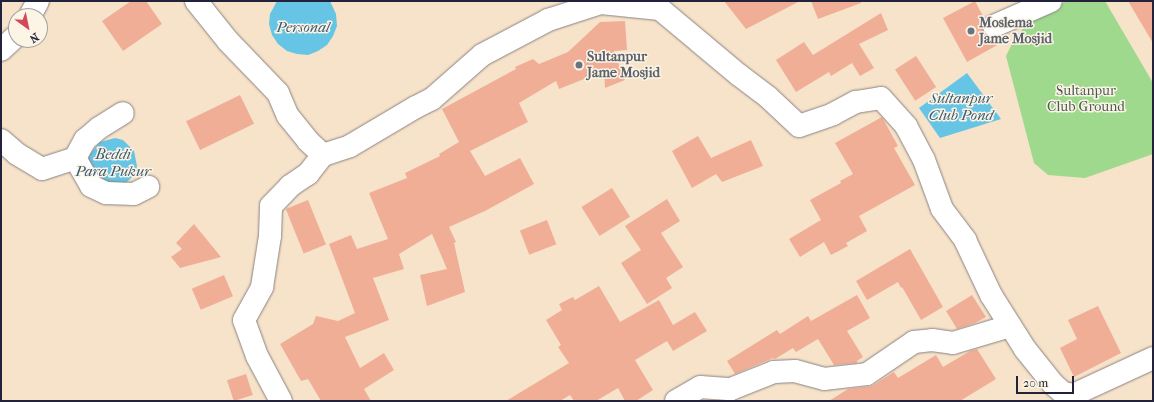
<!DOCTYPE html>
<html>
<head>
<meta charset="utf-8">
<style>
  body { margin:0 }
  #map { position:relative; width:1154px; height:402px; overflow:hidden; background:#f6e3c9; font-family:"IM FELL French Canon",serif }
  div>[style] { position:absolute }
  .green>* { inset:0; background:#9ed98d }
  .water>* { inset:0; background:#66c4e4 }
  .building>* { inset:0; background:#f1ae97; transform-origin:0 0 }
  .roads { filter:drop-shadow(0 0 1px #8c8282) drop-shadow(0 0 1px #8c8282) }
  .secondary>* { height:22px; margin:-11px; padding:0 11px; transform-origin:11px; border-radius:11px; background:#fff }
  .dots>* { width:11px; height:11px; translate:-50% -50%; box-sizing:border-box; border:2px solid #fcf5e5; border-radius:50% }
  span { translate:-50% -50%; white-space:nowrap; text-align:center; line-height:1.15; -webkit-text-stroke:3px #fcf5e5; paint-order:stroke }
  .worship-label { font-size:14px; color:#5b616d; font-weight:700 }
  .left { translate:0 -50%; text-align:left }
  .park-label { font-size:14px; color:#475954 }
  .water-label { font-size:15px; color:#3a5b76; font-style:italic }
  .frame { position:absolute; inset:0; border:2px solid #22223b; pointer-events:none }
  .north { position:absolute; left:8px; top:8px; width:40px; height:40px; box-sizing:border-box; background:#fcf5e5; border:1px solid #a5a1a1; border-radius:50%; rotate:147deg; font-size:11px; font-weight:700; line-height:16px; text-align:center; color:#22223b }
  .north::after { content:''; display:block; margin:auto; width:14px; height:18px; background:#d1495b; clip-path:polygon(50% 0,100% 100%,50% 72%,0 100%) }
  .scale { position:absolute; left:1016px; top:376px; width:58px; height:18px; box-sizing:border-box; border:2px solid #22223b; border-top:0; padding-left:5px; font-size:12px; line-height:14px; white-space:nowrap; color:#22223b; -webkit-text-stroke:3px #fcf5e5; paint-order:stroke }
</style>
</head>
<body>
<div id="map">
  <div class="green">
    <div style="clip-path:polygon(1067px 1px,1105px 1px,1153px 83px,1153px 154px,1085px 178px,1048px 175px,1034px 163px,1006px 56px,1015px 38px,1029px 22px)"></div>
  </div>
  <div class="water">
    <div style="clip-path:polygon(277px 1px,330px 1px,336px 14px,337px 26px,333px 36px,327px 45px,318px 51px,308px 55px,297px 54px,287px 51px,278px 44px,272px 35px,269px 24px,270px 14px)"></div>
    <div style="clip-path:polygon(967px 73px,1001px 119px,940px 138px,919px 108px)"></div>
    <div style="clip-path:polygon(115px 138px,123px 140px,134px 151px,137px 166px,135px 174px,124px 185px,100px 183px,88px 162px,90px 154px,100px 142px)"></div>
  </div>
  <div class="building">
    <div style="clip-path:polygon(131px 1px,146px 1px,162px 24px,123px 51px,102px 21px)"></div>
    <div style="clip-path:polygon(724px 1px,800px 1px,746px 29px)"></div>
    <div style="clip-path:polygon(811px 1px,861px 1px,861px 3px,818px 19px)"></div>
    <div style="clip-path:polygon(975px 1px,984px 18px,982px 24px,983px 31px,987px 36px,996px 38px,999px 44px,967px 62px,943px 18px)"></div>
    <div style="clip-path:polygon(1128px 1px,1153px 1px,1153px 43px)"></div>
    <div style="clip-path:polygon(881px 13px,888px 30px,859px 44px,874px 68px,860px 76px,852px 63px,831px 76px,829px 72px,796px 92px,776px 60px,804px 42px,813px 55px)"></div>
    <div style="clip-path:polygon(625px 21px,627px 50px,614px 51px,625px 80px,605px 88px,604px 71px,559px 89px,556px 81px,519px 103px,528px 122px,470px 151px,485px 176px,520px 158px,534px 184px,485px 211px,449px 227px,456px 242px,454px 243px,465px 292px,427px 306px,420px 275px,447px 269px,432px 234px,399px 254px,404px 269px,373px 278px,389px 320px,345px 337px,360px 368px,384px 353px,394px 370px,364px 389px,371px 401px,321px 401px,308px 379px,301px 381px,280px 344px,313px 324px,316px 316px,338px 321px,355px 313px,329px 244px,351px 235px,357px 249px,388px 239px,369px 193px,407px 178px,405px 173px,440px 156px,439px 154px,459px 142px,442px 109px,516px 69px,515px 67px,533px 59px,539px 64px,568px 52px,600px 22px)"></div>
    <div style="left:916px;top:56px;width:37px;height:25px;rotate:57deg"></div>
    <div style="left:240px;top:95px;width:32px;height:60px;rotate:64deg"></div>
    <div style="clip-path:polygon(882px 117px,898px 146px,894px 148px,915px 185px,859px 216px,867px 231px,846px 243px,848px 246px,831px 255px,824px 242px,800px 257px,789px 239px,821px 220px,810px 200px,841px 183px,840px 181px,853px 174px,835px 143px)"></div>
    <div style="clip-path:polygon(698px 136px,711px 158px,751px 140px,763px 166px,722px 182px,716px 174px,692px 188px,672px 151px)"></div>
    <div style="left:612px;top:188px;width:34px;height:36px;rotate:58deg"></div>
    <div style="clip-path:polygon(667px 199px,680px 221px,661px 233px,683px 267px,666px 278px,672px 288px,647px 304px,621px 263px,641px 250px,625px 226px)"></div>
    <div style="left:308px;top:200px;width:48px;height:24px;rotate:68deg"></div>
    <div style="left:547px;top:220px;width:26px;height:29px;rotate:69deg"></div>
    <div style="clip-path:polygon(194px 224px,221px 257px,180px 268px,171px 257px,182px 249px,176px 243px)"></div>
    <div style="clip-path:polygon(910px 249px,943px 307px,921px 320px,902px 287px,901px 288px,898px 282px,867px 300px,856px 281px)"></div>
    <div style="left:224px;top:275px;width:23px;height:35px;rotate:67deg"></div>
    <div style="clip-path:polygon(599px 286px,620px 322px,659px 300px,673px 325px,695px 312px,707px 331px,673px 351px,667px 341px,635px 360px,653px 390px,636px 401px,625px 401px,618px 388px,596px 401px,574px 401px,570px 395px,560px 401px,506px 401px,569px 363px,558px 347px,561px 345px,546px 320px,562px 310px,559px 304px,573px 297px,575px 300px)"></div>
    <div style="clip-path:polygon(857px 295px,870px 318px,847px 331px,863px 357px,857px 361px,857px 363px,834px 365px,818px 339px,796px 352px,793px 348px,775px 359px,773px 358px,735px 374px,727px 361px,777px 330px,780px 334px,808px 316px,811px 321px)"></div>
    <div style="clip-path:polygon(972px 295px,986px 317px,975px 323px,957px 329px,946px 311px)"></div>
    <div style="clip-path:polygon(1098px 306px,1121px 353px,1074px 377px,1060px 348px,1077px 339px,1068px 320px)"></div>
    <div style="clip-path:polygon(977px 349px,996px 379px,960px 401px,829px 401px,848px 389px,872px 386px,894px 372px,898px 378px,936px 355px,943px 367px,970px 351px)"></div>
    <div style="left:246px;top:374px;width:22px;height:20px;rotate:72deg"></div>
  </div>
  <div class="roads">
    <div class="secondary">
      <div style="left:196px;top:1px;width:51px;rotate:51.3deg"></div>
      <div style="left:228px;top:41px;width:72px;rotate:46.1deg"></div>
      <div style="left:278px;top:93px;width:25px;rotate:67deg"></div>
      <div style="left:288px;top:116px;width:32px;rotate:51deg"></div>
      <div style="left:308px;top:141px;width:21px;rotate:43deg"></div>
      <div style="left:323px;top:155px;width:28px;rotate:-18deg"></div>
      <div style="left:350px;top:146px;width:77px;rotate:-30.6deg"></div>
      <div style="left:416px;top:107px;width:18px;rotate:-27deg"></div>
      <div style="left:432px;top:99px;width:67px;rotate:-41.3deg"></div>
      <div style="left:482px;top:55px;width:75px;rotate:-27.9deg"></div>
      <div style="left:548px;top:20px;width:56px;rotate:-17.8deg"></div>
      <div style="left:601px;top:3px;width:59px;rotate:5.8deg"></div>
      <div style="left:660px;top:9px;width:103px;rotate:39.9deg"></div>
      <div style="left:739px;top:75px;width:36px;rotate:37deg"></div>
      <div style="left:768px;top:97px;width:42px;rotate:43.1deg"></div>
      <div style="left:799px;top:126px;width:36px;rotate:-19deg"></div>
      <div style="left:833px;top:114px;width:26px;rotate:-28deg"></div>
      <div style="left:856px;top:102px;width:25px;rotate:-9deg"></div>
      <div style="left:881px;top:98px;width:38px;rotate:48deg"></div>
      <div style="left:906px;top:126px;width:38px;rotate:62deg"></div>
      <div style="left:924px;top:160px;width:52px;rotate:69.8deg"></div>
      <div style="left:942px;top:209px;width:39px;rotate:53deg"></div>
      <div style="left:965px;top:240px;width:61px;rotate:64.7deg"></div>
      <div style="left:991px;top:295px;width:64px;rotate:57.8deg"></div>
      <div style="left:1025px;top:349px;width:45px;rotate:51.3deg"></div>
      <div style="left:1053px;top:384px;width:13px;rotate:42deg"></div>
      <div style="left:1063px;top:393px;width:10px;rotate:11deg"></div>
      <div style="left:1073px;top:395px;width:88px;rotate:-24.8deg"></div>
      <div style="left:30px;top:16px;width:17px;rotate:-62deg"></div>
      <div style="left:994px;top:26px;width:62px;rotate:-23.7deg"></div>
      <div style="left:1px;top:50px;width:21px;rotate:-43deg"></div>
      <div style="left:1px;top:140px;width:21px;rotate:41deg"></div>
      <div style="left:17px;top:154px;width:29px;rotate:31deg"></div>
      <div style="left:42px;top:169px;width:35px;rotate:-18deg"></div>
      <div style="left:75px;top:158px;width:21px;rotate:-61deg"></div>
      <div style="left:85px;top:140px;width:18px;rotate:-41deg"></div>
      <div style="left:99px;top:128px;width:28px;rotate:-32deg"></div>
      <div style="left:75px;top:158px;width:32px;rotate:60deg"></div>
      <div style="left:91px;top:186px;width:17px;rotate:25deg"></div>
      <div style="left:106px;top:193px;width:28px;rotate:2deg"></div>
      <div style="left:134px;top:194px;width:16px;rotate:-27deg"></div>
      <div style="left:281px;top:401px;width:51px;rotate:-118.1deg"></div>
      <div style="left:257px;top:356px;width:38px;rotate:-110deg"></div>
      <div style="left:244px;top:320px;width:38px;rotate:-61deg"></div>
      <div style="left:262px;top:287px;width:52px;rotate:-81.1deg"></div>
      <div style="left:270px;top:236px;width:30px;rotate:-88deg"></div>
      <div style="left:271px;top:206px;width:28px;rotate:-46deg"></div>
      <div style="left:290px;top:186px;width:22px;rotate:-34deg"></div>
      <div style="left:308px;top:174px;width:24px;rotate:-52deg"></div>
      <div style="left:676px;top:401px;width:28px;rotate:-30deg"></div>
      <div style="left:700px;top:387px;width:31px;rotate:4deg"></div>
      <div style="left:731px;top:389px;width:46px;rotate:-21.6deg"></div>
      <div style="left:774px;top:372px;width:21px;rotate:-3deg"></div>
      <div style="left:795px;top:371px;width:30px;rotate:15deg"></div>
      <div style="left:824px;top:379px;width:43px;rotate:-6.6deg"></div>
      <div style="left:867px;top:374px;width:57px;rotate:-34.2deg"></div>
      <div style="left:914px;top:342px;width:18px;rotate:-6deg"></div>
      <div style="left:932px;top:340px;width:21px;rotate:8deg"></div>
      <div style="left:953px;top:343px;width:59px;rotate:-16.6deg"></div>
    </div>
  </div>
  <div class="dots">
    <div style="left:971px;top:31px;background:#6b7280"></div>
    <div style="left:579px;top:65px;background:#6b7280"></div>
  </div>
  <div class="worship-label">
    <span class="left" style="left:979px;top:31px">Moslema<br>Jame Mosjid</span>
    <span class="left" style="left:587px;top:65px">Sultanpur<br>Jame Mosjid</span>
  </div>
  <div class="park-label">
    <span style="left:1086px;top:99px">Sultanpur<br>Club Ground</span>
  </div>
  <div class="water-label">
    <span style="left:303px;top:28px">Personal</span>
    <span style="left:961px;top:107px">Sultanpur<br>Club Pond</span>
    <span style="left:113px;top:163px">Beddi<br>Para Pukur</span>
  </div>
  <div class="frame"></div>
  <div class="north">N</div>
  <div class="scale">20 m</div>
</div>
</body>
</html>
